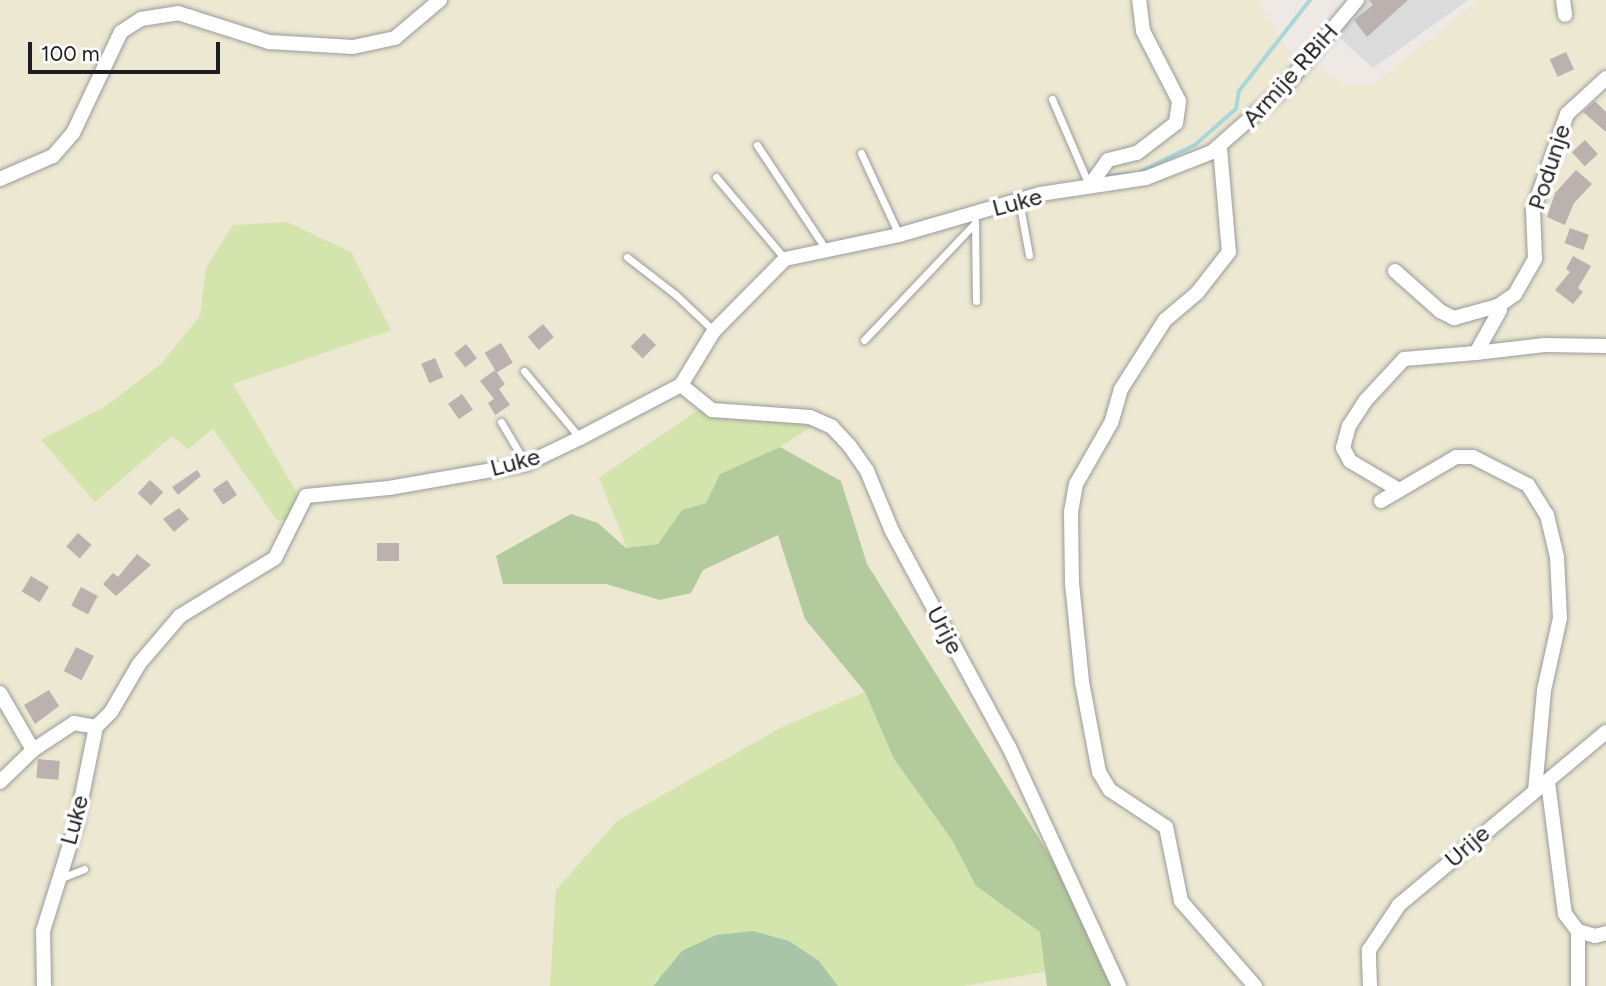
<!DOCTYPE html>
<html>
<head>
<meta charset="utf-8">
<style>
  body { margin:0 }
  #map { position:relative; width:1606px; height:986px; overflow:hidden; background:#eee9e4; font-family:Figtree,sans-serif }
  div>[style] { position:absolute }
  .residential>* { inset:0; background:#dcdbdb }
  .farmland>* { inset:0; background:#ece8d1 }
  .grass>* { inset:0; background:#d3e5ad }
  .forest>* { inset:0; background:#b3cb9c }
  .cemetery>* { inset:0; background:#a8c5a7 }
  .stream>* { height:3.5px; margin:-1.75px; padding:0 1.75px; transform-origin:1.75px; border-radius:1.75px; background:#a7d7d9 }
  .building>* { inset:0; background:#bbb1ae; transform-origin:0 0 }
  .roads { filter:drop-shadow(0 0 2px #9b9b9b) drop-shadow(0 0 2px #9b9b9b) }
  .lane>* { height:7px; margin:-3.5px; padding:0 3.5px; transform-origin:3.5px; border-radius:3.5px; background:#fff }
  .street>* { height:14px; margin:-7px; padding:0 7px; transform-origin:7px; border-radius:7px; background:#fff }
  span { translate:-50% -50%; white-space:nowrap; text-align:center; line-height:1.15; -webkit-text-stroke:7px #fff; paint-order:stroke }
  .street-label { font-size:24px; color:#1e1e1e }
  .scale { position:absolute; left:28px; top:42px; width:192px; height:32px; box-sizing:border-box; border:4px solid #1e1e1e; border-top:0; padding-left:9px; font-size:21px; line-height:24px; white-space:nowrap; color:#1e1e1e; -webkit-text-stroke:5px #fff; paint-order:stroke }
</style>
</head>
<body>
<div id="map">
  <div class="residential">
    <div style="clip-path:polygon(1362px 0,1468px 0,1373px 68px,1333px 32px)"></div>
  </div>
  <div class="farmland">
    <div style="clip-path:polygon(0 0,1258px 0,1286px 47px,1344px 85px,1373px 85px,1479px 0,1606px 0,1606px 986px,0 986px)"></div>
  </div>
  <div class="grass">
    <div style="clip-path:polygon(287px 222px,351px 252px,391px 330px,233px 384px,297px 493px,288px 520px,277px 520px,213px 429px,188px 449px,172px 436px,95px 502px,41px 440px,106px 406px,161px 364px,200px 316px,206px 268px,233px 225px)"></div>
    <div style="clip-path:polygon(701px 408px,820px 421px,780px 447px,720px 474px,706px 503px,682px 510px,658px 544px,627px 548px,599px 478px)"></div>
    <div style="clip-path:polygon(865px 692px,894px 759px,952px 840px,976px 886px,1040px 931px,1046px 972px,963px 986px,838px 986px,819px 961px,657px 978px,653px 986px,550px 986px,556px 890px,617px 821px,782px 727px)"></div>
  </div>
  <div class="forest">
    <div style="clip-path:polygon(780px 447px,841px 481px,867px 564px,1089px 918px,1113px 986px,1047px 986px,1040px 932px,976px 886px,952px 840px,894px 759px,865px 692px,805px 619px,778px 535px,703px 570px,691px 593px,660px 600px,606px 584px,503px 584px,496px 556px,571px 514px,598px 523px,626px 548px,658px 544px,682px 510px,706px 503px,720px 474px)"></div>
  </div>
  <div class="cemetery">
    <div style="clip-path:polygon(753px 931px,789px 941px,819px 961px,838px 986px,653px 986px,682px 951px,716px 935px)"></div>
  </div>
  <div class="stream">
    <div style="left:1140px;top:172px;width:61px;rotate:-26.1deg"></div>
    <div style="left:1195px;top:145px;width:55px;rotate:-41.3deg"></div>
    <div style="left:1236px;top:109px;width:18px;rotate:-81deg"></div>
    <div style="left:1239px;top:91px;width:115px;rotate:-52deg"></div>
    <div style="left:1106px;top:176px;width:22px;rotate:-5deg"></div>
  </div>
  <div class="building">
    <div style="clip-path:polygon(1369px 0,1408px 0,1367px 37px,1354px 20px,1373px 5px)"></div>
    <div style="left:1566px;top:52px;width:19px;height:18px;rotate:65deg"></div>
    <div style="clip-path:polygon(1595px 101px,1606px 112px,1606px 132px,1583px 112px)"></div>
    <div style="left:1585px;top:140px;width:19px;height:18px;rotate:47deg"></div>
    <div style="clip-path:polygon(1576px 170px,1592px 184px,1574px 203px,1565px 225px,1547px 217px,1555px 193px)"></div>
    <div style="left:1570px;top:228px;width:20px;height:16px;rotate:20deg"></div>
    <div style="clip-path:polygon(1573px 256px,1591px 266px,1578px 288px,1583px 292px,1573px 304px,1555px 290px,1570px 272px,1566px 269px)"></div>
    <div style="left:543px;top:324px;width:17px;height:20px;rotate:50deg"></div>
    <div style="left:644px;top:333px;width:17px;height:19px;rotate:45deg"></div>
    <div style="left:501px;top:343px;width:23px;height:19px;rotate:59deg"></div>
    <div style="left:466px;top:344px;width:18px;height:15px;rotate:52deg"></div>
    <div style="left:435px;top:358px;width:21px;height:15px;rotate:67deg"></div>
    <div style="clip-path:polygon(495px 370px,505px 384px,499px 389px,510px 405px,495px 415px,488px 403px,494px 399px,480px 381px)"></div>
    <div style="left:462px;top:394px;width:19px;height:17px;rotate:55deg"></div>
    <div style="clip-path:polygon(197px 470px,201px 476px,178px 495px,172px 487px)"></div>
    <div style="left:150px;top:480px;width:18px;height:18px;rotate:43deg"></div>
    <div style="left:227px;top:480px;width:18px;height:17px;rotate:56deg"></div>
    <div style="clip-path:polygon(179px 508px,189px 519px,174px 532px,163px 519px)"></div>
    <div style="left:78px;top:533px;width:18px;height:18px;rotate:41deg"></div>
    <div style="left:399px;top:543px;width:18px;height:22px;rotate:90deg"></div>
    <div style="clip-path:polygon(137px 554px,151px 565px,116px 596px,103px 584px,113px 573px,118px 577px)"></div>
    <div style="left:31px;top:576px;width:21px;height:18px;rotate:31deg"></div>
    <div style="left:81px;top:587px;width:19px;height:21px;rotate:28deg"></div>
    <div style="left:76px;top:647px;width:20px;height:27px;rotate:27deg"></div>
    <div style="clip-path:polygon(49px 690px,59px 706px,35px 724px,24px 705px)"></div>
    <div style="left:38px;top:759px;width:22px;height:19px;rotate:5deg"></div>
  </div>
  <div class="roads">
    <div class="lane">
      <div style="left:1052px;top:99px;width:94px;rotate:66.7deg"></div>
      <div style="left:757px;top:145px;width:123px;rotate:56.6deg"></div>
      <div style="left:861px;top:153px;width:90px;rotate:65.1deg"></div>
      <div style="left:716px;top:177px;width:107px;rotate:49.9deg"></div>
      <div style="left:1019px;top:201px;width:55px;rotate:79.5deg"></div>
      <div style="left:975px;top:221px;width:80px;rotate:89.3deg"></div>
      <div style="left:627px;top:257px;width:62px;rotate:37.8deg"></div>
      <div style="left:676px;top:295px;width:52px;rotate:43.5deg"></div>
      <div style="left:864px;top:340px;width:161px;rotate:-46.5deg"></div>
      <div style="left:524px;top:371px;width:87px;rotate:50.1deg"></div>
      <div style="left:501px;top:422px;width:49px;rotate:59.2deg"></div>
      <div style="left:59px;top:879px;width:27px;rotate:-22deg"></div>
    </div>
    <div class="street">
      <div style="left:1563px;top:0;width:15px;rotate:82deg"></div>
      <div style="left:1220px;top:148px;width:104px;rotate:85.1deg"></div>
      <div style="left:1229px;top:252px;width:52px;rotate:128deg"></div>
      <div style="left:1197px;top:293px;width:42px;rotate:139.8deg"></div>
      <div style="left:1165px;top:320px;width:82px;rotate:122.5deg"></div>
      <div style="left:1121px;top:389px;width:35px;rotate:106deg"></div>
      <div style="left:1111px;top:423px;width:70px;rotate:119.8deg"></div>
      <div style="left:1076px;top:484px;width:28px;rotate:100deg"></div>
      <div style="left:1071px;top:512px;width:71px;rotate:89.2deg"></div>
      <div style="left:1072px;top:583px;width:100px;rotate:84.2deg"></div>
      <div style="left:1082px;top:682px;width:92px;rotate:79.3deg"></div>
      <div style="left:1099px;top:772px;width:21px;rotate:59deg"></div>
      <div style="left:1110px;top:790px;width:67px;rotate:33.5deg"></div>
      <div style="left:1166px;top:827px;width:76px;rotate:78.5deg"></div>
      <div style="left:1181px;top:901px;width:113px;rotate:49deg"></div>
      <div style="left:0;top:179px;width:58px;rotate:-23.5deg"></div>
      <div style="left:53px;top:156px;width:30px;rotate:-49deg"></div>
      <div style="left:73px;top:133px;width:112px;rotate:-64.6deg"></div>
      <div style="left:121px;top:32px;width:24px;rotate:-33deg"></div>
      <div style="left:141px;top:19px;width:37px;rotate:-9deg"></div>
      <div style="left:178px;top:13px;width:96px;rotate:17.7deg"></div>
      <div style="left:269px;top:42px;width:84px;rotate:3.4deg"></div>
      <div style="left:353px;top:47px;width:43px;rotate:-12.1deg"></div>
      <div style="left:395px;top:38px;width:59px;rotate:-40.2deg"></div>
      <div style="left:1090px;top:185px;width:31px;rotate:-54deg"></div>
      <div style="left:1108px;top:160px;width:30px;rotate:-14deg"></div>
      <div style="left:1137px;top:153px;width:49px;rotate:-37.6deg"></div>
      <div style="left:1176px;top:123px;width:22px;rotate:-82deg"></div>
      <div style="left:1179px;top:101px;width:79px;rotate:-117.2deg"></div>
      <div style="left:1143px;top:31px;width:31px;rotate:-97deg"></div>
      <div style="left:1395px;top:271px;width:60px;rotate:41.6deg"></div>
      <div style="left:1440px;top:311px;width:16px;rotate:27deg"></div>
      <div style="left:1454px;top:318px;width:46px;rotate:-15.3deg"></div>
      <div style="left:1498px;top:306px;width:21px;rotate:-35deg"></div>
      <div style="left:1515px;top:294px;width:40px;rotate:-60.3deg"></div>
      <div style="left:1535px;top:259px;width:49px;rotate:-92.3deg"></div>
      <div style="left:1533px;top:210px;width:102px;rotate:-70.5deg"></div>
      <div style="left:1567px;top:114px;width:53px;rotate:-42.7deg"></div>
      <div style="left:1498px;top:306px;width:4px;rotate:63deg"></div>
      <div style="left:1500px;top:310px;width:49px;rotate:119.2deg"></div>
      <div style="left:1476px;top:353px;width:69px;rotate:-6.6deg"></div>
      <div style="left:1545px;top:345px;width:61px;rotate:0.9deg"></div>
      <div style="left:681px;top:385px;width:40px;rotate:39deg"></div>
      <div style="left:712px;top:410px;width:98px;rotate:4.1deg"></div>
      <div style="left:810px;top:417px;width:24px;rotate:24deg"></div>
      <div style="left:832px;top:427px;width:25px;rotate:47deg"></div>
      <div style="left:849px;top:445px;width:32px;rotate:55deg"></div>
      <div style="left:867px;top:471px;width:65px;rotate:67.4deg"></div>
      <div style="left:892px;top:531px;width:246px;rotate:61.6deg"></div>
      <div style="left:1009px;top:747px;width:263px;rotate:65.3deg"></div>
      <div style="left:1399px;top:490px;width:57px;rotate:-149.4deg"></div>
      <div style="left:1350px;top:461px;width:15px;rotate:-118deg"></div>
      <div style="left:1343px;top:448px;width:23px;rotate:-75deg"></div>
      <div style="left:1349px;top:426px;width:31px;rotate:-57deg"></div>
      <div style="left:1366px;top:400px;width:56px;rotate:-47.2deg"></div>
      <div style="left:1404px;top:359px;width:72px;rotate:-4.8deg"></div>
      <div style="left:1381px;top:501px;width:87px;rotate:-30.4deg"></div>
      <div style="left:1456px;top:457px;width:17px"></div>
      <div style="left:1473px;top:457px;width:62px;rotate:27deg"></div>
      <div style="left:1528px;top:485px;width:36px;rotate:58deg"></div>
      <div style="left:1547px;top:515px;width:43px;rotate:76.6deg"></div>
      <div style="left:1557px;top:557px;width:61px;rotate:87.2deg"></div>
      <div style="left:1560px;top:618px;width:74px;rotate:102.5deg"></div>
      <div style="left:1544px;top:690px;width:100px;rotate:95.1deg"></div>
      <div style="left:0;top:693px;width:66px;rotate:59.9deg"></div>
      <div style="left:0;top:782px;width:46px;rotate:-44.1deg"></div>
      <div style="left:33px;top:750px;width:49px;rotate:-33.4deg"></div>
      <div style="left:74px;top:723px;width:22px;rotate:10deg"></div>
      <div style="left:1548px;top:782px;width:133px;rotate:82.7deg"></div>
      <div style="left:1565px;top:914px;width:21px;rotate:53deg"></div>
      <div style="left:1578px;top:931px;width:18px;rotate:16deg"></div>
      <div style="left:1595px;top:936px;width:11px;rotate:-15deg"></div>
      <div style="left:44px;top:986px;width:55px;rotate:-91deg"></div>
      <div style="left:43px;top:931px;width:111px;rotate:-72.7deg"></div>
      <div style="left:76px;top:825px;width:100px;rotate:-78.5deg"></div>
      <div style="left:96px;top:727px;width:21px;rotate:-45deg"></div>
      <div style="left:111px;top:712px;width:56px;rotate:-59.7deg"></div>
      <div style="left:139px;top:664px;width:63px;rotate:-49.5deg"></div>
      <div style="left:180px;top:616px;width:111px;rotate:-31.4deg"></div>
      <div style="left:275px;top:558px;width:69px;rotate:-63.4deg"></div>
      <div style="left:306px;top:496px;width:83px;rotate:-5.5deg"></div>
      <div style="left:389px;top:488px;width:139px;rotate:-9.9deg"></div>
      <div style="left:526px;top:464px;width:60px;rotate:-25.7deg"></div>
      <div style="left:580px;top:438px;width:114px;rotate:-27.7deg"></div>
      <div style="left:681px;top:385px;width:63px;rotate:-58.6deg"></div>
      <div style="left:714px;top:331px;width:101px;rotate:-45.4deg"></div>
      <div style="left:785px;top:259px;width:116px;rotate:-11.9deg"></div>
      <div style="left:899px;top:235px;width:147px;rotate:-16.2deg"></div>
      <div style="left:1040px;top:194px;width:107px;rotate:-8.6deg"></div>
      <div style="left:1146px;top:178px;width:71px;rotate:-21.5deg"></div>
      <div style="left:1212px;top:152px;width:91px;rotate:-41.4deg"></div>
      <div style="left:1280px;top:92px;width:120px;rotate:-50.1deg"></div>
      <div style="left:1370px;top:986px;width:36px;rotate:-92deg"></div>
      <div style="left:1369px;top:950px;width:54px;rotate:-56.3deg"></div>
      <div style="left:1399px;top:905px;width:270px;rotate:-39.9deg"></div>
      <div style="left:1578px;top:986px;width:55px;rotate:-90deg"></div>
    </div>
  </div>
  <div class="street-label">
    <span style="left:1290px;top:75px;rotate:-48deg">Armije RBiH</span>
    <span style="left:1549px;top:167px;rotate:-72deg">Podunje</span>
    <span style="left:1017px;top:202px;rotate:-15deg">Luke</span>
    <span style="left:515px;top:462px;rotate:-15deg">Luke</span>
    <span style="left:945px;top:630px;rotate:62deg">Urije</span>
    <span style="left:74px;top:820px;rotate:-75deg">Luke</span>
    <span style="left:1467px;top:846px;rotate:-41deg">Urije</span>
  </div>
  <div class="scale">100 m</div>
</div>
</body>
</html>
